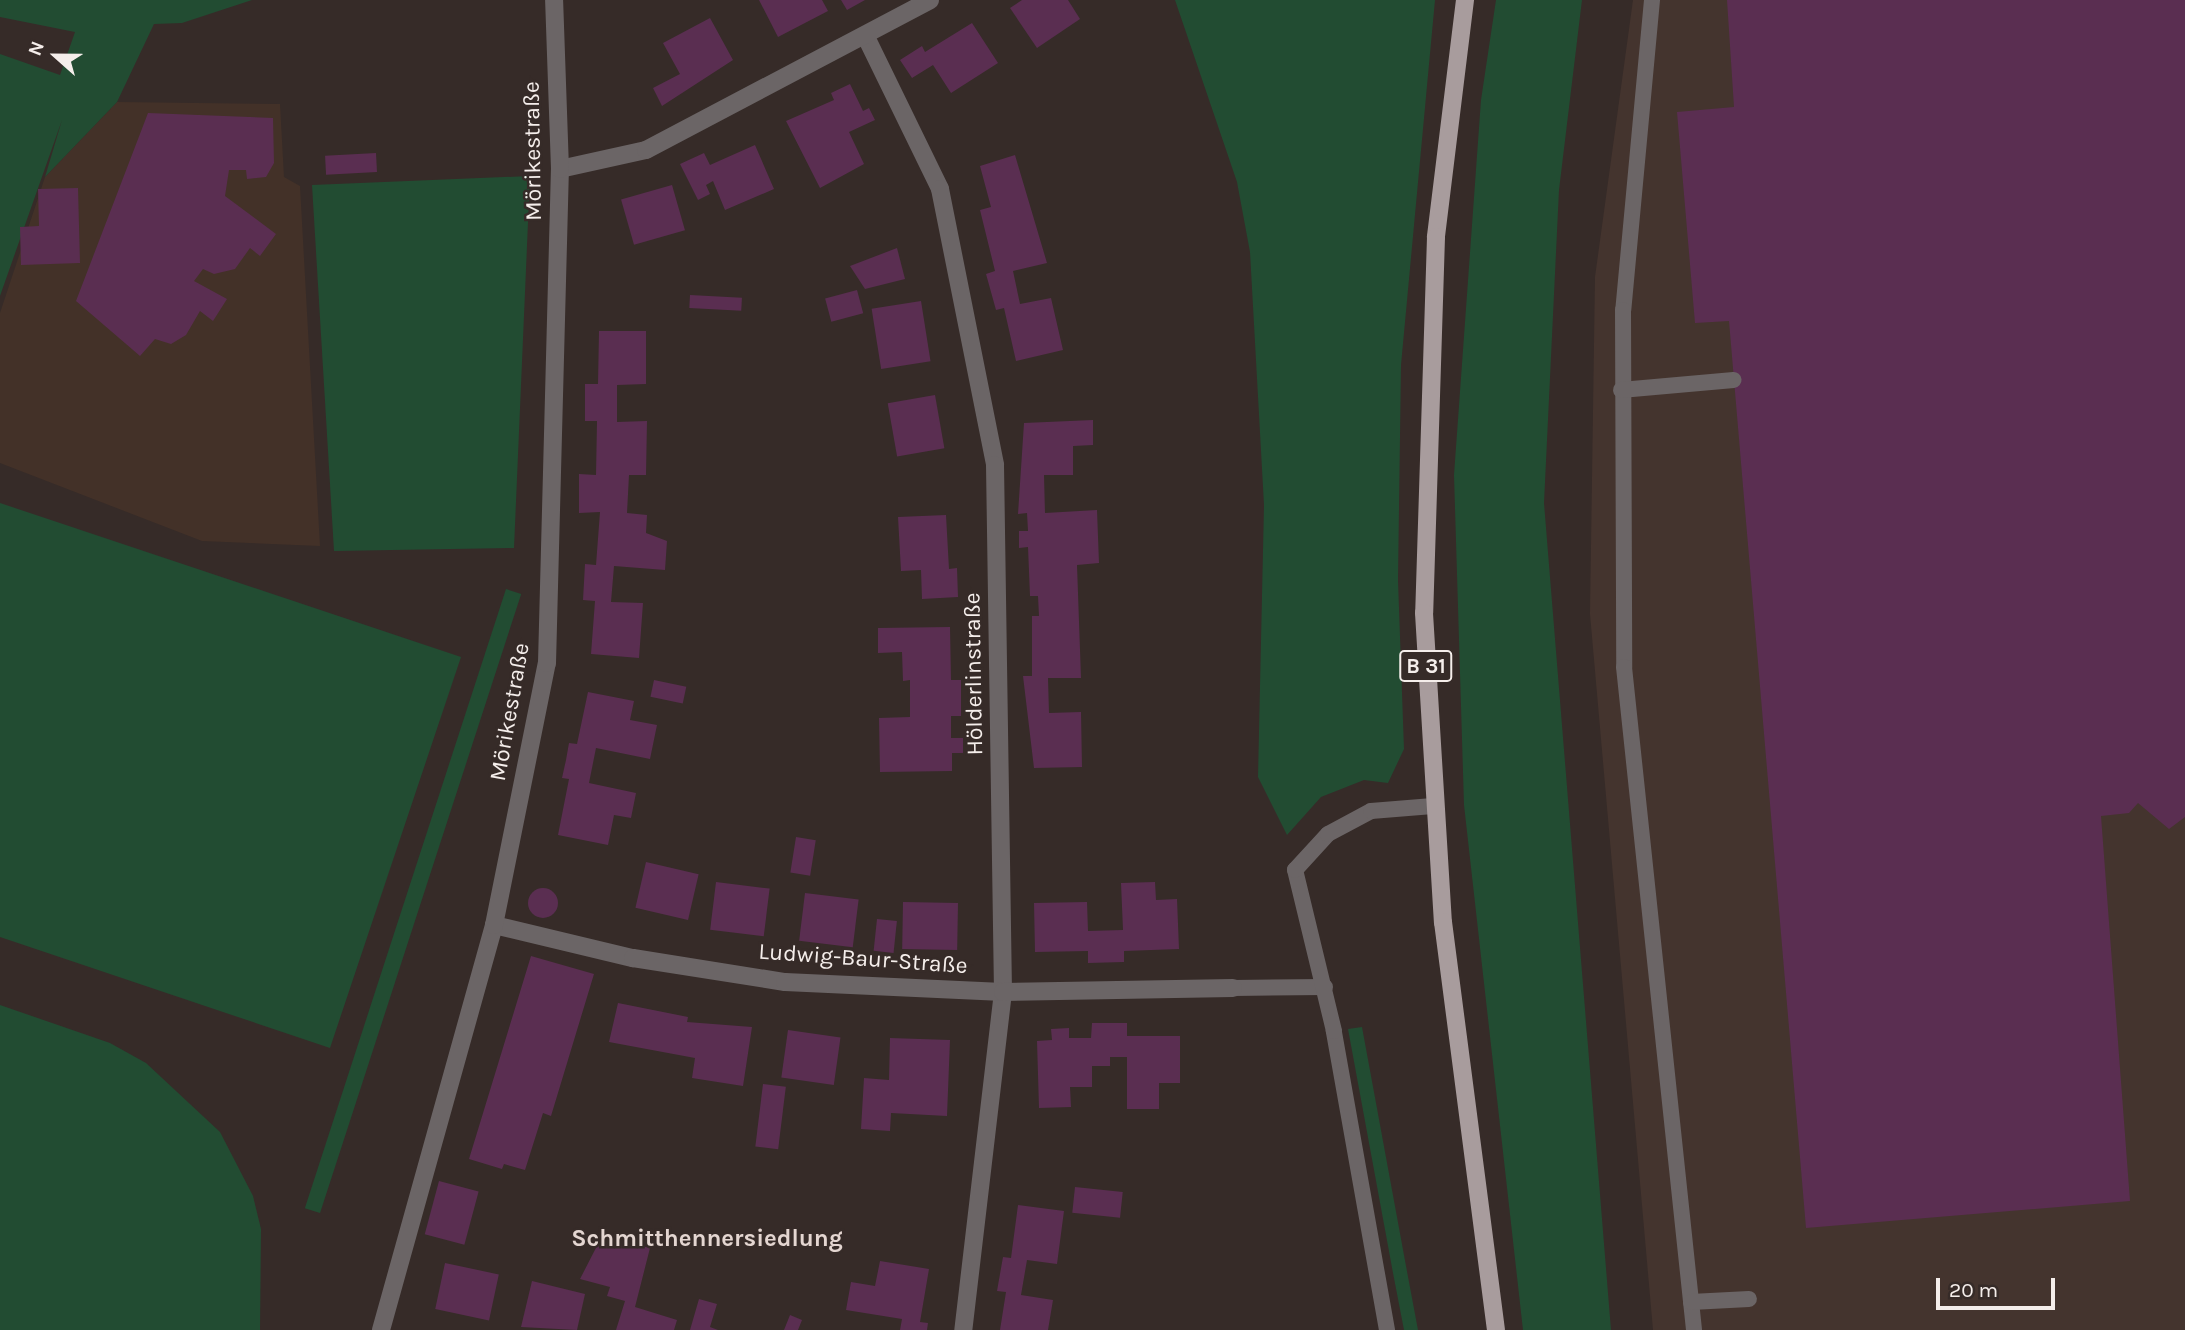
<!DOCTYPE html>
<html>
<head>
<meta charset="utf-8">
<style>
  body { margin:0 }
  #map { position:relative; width:2185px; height:1330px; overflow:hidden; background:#362b28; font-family:Karla,sans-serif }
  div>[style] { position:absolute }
  .built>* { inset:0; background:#44342e }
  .education>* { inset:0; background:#433128 }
  .green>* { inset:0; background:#224c32; transform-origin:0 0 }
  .building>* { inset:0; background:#5a2e51; transform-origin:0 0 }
  .round { border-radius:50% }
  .service>* { height:16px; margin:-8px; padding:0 8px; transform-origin:8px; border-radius:8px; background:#6b6566 }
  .minor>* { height:18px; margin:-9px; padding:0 9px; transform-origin:9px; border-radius:9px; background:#6b6566 }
  .primary>* { height:18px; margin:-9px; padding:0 9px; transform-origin:9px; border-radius:9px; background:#a89c9d }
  span { translate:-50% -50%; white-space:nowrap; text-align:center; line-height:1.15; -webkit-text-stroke:5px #362b28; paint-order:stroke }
  .shield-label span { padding:2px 5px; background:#362b28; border:2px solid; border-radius:5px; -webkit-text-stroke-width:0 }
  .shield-label { font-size:21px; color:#f5eeeb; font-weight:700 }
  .street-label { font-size:23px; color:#f5eeeb }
  .neighbourhood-label { font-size:24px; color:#e4d6d1; font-weight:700 }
  .north { position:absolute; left:21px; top:21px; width:70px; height:70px; -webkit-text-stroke:5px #362b28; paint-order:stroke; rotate:291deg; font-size:19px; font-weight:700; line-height:28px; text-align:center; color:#f5eeeb }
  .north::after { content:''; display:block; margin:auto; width:24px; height:32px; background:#f5eeeb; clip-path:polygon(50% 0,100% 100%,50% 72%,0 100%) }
  .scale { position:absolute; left:1936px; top:1278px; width:119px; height:32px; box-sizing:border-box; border:4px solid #f5eeeb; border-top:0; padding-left:9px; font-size:21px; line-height:24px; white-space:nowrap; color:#f5eeeb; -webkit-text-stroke:5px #362b28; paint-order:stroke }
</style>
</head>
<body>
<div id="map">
  <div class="built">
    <div style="clip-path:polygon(1633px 0,2185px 0,2185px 1330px,1653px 1330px,1590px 614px,1595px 277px)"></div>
  </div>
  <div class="education">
    <div style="clip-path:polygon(117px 102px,280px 104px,284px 177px,300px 186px,320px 546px,202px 541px,0 463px,0 313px,45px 177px)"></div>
  </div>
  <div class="green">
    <div style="clip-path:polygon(0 0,252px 0,182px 23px,154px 24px,117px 102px,45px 177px,62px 120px,0 296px,0 54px,60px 75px,75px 32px,0 17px)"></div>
    <div style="clip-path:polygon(1175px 0,1435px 0,1401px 365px,1398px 580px,1404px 749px,1388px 783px,1364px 780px,1321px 797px,1287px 835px,1258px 777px,1264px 505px,1250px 252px,1237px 182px)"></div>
    <div style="clip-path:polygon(1496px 0,1582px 0,1559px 190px,1544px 503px,1611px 1330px,1523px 1330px,1464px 805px,1454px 475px,1481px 100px)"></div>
    <div style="clip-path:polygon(530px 176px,514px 548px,334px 551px,312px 185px)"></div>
    <div style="clip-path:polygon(0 503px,461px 657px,330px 1048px,0 937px)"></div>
    <div style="left:506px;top:589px;width:16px;height:651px;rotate:18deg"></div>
    <div style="clip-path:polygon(0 1005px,110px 1043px,146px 1063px,220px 1132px,253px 1196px,261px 1229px,260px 1330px,0 1330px)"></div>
    <div style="clip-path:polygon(1362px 1027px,1406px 1266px,1418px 1330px,1404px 1330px,1393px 1273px,1348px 1029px)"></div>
  </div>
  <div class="building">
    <div style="clip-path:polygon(759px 0,822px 0,828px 11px,778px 37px)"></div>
    <div style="clip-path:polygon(841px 0,865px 0,847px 10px)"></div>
    <div style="clip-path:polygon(1022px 0,1068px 0,1080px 19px,1037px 48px,1010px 8px)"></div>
    <div style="clip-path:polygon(1727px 0,2185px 0,2185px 817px,2169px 829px,2138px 803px,2129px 813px,2101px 816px,2130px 1201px,1806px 1228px,1729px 321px,1695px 323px,1677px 112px,1734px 107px)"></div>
    <div style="clip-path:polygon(710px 18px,733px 60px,662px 106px,653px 88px,680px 74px,663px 43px)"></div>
    <div style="clip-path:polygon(972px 23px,998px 63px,951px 93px,933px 65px,912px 78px,900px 60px,922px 46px,925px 52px)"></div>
    <div style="clip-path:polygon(850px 84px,863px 111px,869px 108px,875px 120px,849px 132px,864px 164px,820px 188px,786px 121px,834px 100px,831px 93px)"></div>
    <div style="clip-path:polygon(148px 113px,273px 118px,274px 163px,266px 177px,247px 179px,246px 170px,229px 170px,225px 196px,276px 234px,260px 256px,250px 248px,235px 269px,214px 274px,203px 269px,194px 281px,227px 299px,213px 321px,200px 311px,186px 335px,171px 344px,155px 339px,140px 356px,76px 301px)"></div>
    <div style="clip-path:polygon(755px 145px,774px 189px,725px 210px,713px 181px,706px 185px,710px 194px,698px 200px,680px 164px,704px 153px,710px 165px)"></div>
    <div style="left:376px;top:153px;width:19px;height:51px;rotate:87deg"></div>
    <div style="clip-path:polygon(1015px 155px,1047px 263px,1013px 271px,1020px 304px,1051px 298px,1063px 350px,1016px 361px,1004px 308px,996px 310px,986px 274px,995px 271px,980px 210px,991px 207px,980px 166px)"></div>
    <div style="left:672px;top:185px;width:47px;height:53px;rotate:74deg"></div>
    <div style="clip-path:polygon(78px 188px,80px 263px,21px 265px,20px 227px,39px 226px,38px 189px)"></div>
    <div style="clip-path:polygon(897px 248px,905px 279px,865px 289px,850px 266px)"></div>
    <div style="left:857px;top:290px;width:24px;height:33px;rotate:75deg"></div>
    <div style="left:690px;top:295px;width:52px;height:13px;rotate:3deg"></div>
    <div style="left:921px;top:301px;width:61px;height:50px;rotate:81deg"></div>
    <div style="clip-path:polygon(599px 331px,646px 331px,646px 384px,617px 385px,617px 422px,647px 421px,646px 475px,629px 475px,627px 513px,647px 515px,646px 533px,667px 541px,665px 570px,614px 566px,611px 602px,643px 603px,639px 658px,591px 654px,595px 601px,583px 600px,585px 564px,596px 565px,600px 512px,579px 513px,579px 474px,596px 475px,597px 421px,585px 421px,585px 384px,598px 384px)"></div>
    <div style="left:935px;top:395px;width:54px;height:48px;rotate:80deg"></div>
    <div style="clip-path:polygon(1093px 420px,1093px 445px,1073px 446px,1073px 475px,1044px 475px,1045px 513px,1097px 510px,1099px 563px,1077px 565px,1081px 678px,1048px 678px,1049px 713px,1081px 712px,1082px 767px,1034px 768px,1023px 676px,1032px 676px,1032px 616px,1039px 616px,1038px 596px,1030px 596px,1028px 547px,1019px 548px,1019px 531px,1028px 531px,1027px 513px,1018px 514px,1024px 423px)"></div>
    <div style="clip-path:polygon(946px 515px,949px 569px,957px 568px,958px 597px,922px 599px,921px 570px,901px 571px,898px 517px)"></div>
    <div style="clip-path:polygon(950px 627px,951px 680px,961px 680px,961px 716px,951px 716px,951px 738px,963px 738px,963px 753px,952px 753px,952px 771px,880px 772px,879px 718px,910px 717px,910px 680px,903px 681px,902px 652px,878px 653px,878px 628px)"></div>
    <div style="left:654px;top:680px;width:33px;height:17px;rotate:12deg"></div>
    <div style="clip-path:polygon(588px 692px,634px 701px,630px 720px,657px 725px,650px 759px,596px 748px,589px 783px,636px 793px,631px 818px,614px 815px,608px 845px,558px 835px,569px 779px,562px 778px,566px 760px,569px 743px,577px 744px)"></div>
    <div style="left:796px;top:837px;width:20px;height:36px;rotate:9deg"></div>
    <div style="left:646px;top:862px;width:54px;height:47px;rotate:13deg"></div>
    <div style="left:716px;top:882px;width:54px;height:48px;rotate:7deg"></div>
    <div style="clip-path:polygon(1155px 882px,1156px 900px,1177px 899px,1179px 949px,1124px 951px,1124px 962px,1088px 963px,1088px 951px,1035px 952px,1034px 903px,1087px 902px,1088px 931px,1123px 930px,1121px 883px)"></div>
    <div class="round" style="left:528px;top:888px;width:30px;height:30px"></div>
    <div style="left:805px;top:893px;width:54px;height:48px;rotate:7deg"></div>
    <div style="left:903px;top:902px;width:55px;height:47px;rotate:1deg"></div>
    <div style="left:877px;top:919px;width:20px;height:32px;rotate:6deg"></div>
    <div style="clip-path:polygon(531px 956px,594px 974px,551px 1116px,543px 1113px,525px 1170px,504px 1164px,502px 1169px,469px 1159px)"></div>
    <div style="clip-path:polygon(618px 1003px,688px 1017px,687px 1022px,752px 1027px,743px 1086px,692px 1078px,695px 1058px,609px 1042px)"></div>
    <div style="clip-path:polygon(1092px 1023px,1127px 1023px,1127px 1036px,1180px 1036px,1180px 1083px,1159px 1083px,1159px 1109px,1127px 1109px,1127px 1057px,1110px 1057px,1110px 1066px,1092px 1066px,1092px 1087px,1070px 1087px,1071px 1107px,1039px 1108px,1037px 1041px,1052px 1040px,1051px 1029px,1069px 1028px,1069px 1038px,1091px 1038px)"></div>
    <div style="left:788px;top:1030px;width:53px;height:48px;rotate:8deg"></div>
    <div style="clip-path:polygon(890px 1038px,950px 1040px,947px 1116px,891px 1113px,890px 1131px,861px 1129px,864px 1078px,889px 1080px)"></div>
    <div style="left:763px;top:1084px;width:23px;height:63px;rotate:7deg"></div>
    <div style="left:439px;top:1181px;width:41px;height:55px;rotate:15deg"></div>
    <div style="left:1075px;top:1187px;width:48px;height:26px;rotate:6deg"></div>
    <div style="clip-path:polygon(1018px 1205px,1064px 1211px,1057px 1264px,1027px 1260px,1021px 1295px,1053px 1300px,1048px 1330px,1000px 1330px,1006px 1292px,997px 1291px,1003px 1257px,1011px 1258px)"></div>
    <div style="clip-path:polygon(622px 1241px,650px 1248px,635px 1307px,677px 1320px,674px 1330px,616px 1330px,625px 1301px,607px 1296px,610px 1287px,580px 1279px,599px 1242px,621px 1248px)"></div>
    <div style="clip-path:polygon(880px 1261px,929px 1269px,920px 1322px,928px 1323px,927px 1330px,900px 1330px,902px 1319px,846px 1310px,851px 1282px,875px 1286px)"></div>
    <div style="left:445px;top:1263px;width:55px;height:47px;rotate:12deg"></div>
    <div style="clip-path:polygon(532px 1281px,585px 1294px,577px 1330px,521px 1327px)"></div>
    <div style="clip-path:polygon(699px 1299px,717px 1304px,710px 1327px,718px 1330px,690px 1330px)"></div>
    <div style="clip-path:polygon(790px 1315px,802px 1320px,798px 1330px,784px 1330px)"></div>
  </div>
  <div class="service">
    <div style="left:1652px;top:0;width:311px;rotate:95.3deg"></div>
    <div style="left:1623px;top:310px;width:357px;rotate:89.8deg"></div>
    <div style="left:1624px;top:667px;width:667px;rotate:83.97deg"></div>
    <div style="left:1621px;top:390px;width:113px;rotate:-5.1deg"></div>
    <div style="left:1233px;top:988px;width:92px;rotate:-0.6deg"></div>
    <div style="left:1691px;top:1302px;width:58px;rotate:-3deg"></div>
    <div style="left:1387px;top:1330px;width:304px;rotate:-100.1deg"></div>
    <div style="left:1334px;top:1031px;width:166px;rotate:-103.6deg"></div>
    <div style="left:1295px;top:870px;width:49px;rotate:-47.5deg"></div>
    <div style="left:1328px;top:834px;width:49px;rotate:-28.1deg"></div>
    <div style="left:1371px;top:811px;width:62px;rotate:-4.6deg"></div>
  </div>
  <div class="minor">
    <div style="left:866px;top:37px;width:169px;rotate:64deg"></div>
    <div style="left:940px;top:189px;width:281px;rotate:78.7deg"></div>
    <div style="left:995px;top:465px;width:527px;rotate:89.13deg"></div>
    <div style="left:1003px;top:992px;width:340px;rotate:96.7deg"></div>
    <div style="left:560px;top:169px;width:88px;rotate:-12.5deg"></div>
    <div style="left:646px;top:150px;width:321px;rotate:-27.8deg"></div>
    <div style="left:494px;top:925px;width:143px;rotate:13.4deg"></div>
    <div style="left:633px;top:958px;width:154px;rotate:9deg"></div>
    <div style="left:785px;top:982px;width:218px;rotate:2.6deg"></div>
    <div style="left:1003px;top:992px;width:230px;rotate:-1deg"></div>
    <div style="left:381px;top:1330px;width:420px;rotate:-74.4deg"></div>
    <div style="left:494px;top:925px;width:267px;rotate:-78.6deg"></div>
    <div style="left:547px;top:663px;width:494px;rotate:-88.5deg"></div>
    <div style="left:560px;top:169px;width:169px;rotate:-92deg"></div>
  </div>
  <div class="primary">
    <div style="left:1465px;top:0;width:239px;rotate:97deg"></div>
    <div style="left:1436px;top:237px;width:376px;rotate:91.8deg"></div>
    <div style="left:1424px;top:613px;width:310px;rotate:86.5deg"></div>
    <div style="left:1443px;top:922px;width:411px;rotate:82.6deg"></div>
  </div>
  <div class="shield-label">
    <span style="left:1426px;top:666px">B 31</span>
  </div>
  <div class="street-label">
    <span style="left:533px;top:151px;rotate:-91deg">Mörikestraße</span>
    <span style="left:974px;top:674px;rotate:-91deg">Hölderlinstraße</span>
    <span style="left:510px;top:712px;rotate:-80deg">Mörikestraße</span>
    <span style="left:863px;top:959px;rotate:4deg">Ludwig-Baur-Straße</span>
  </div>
  <div class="neighbourhood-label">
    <span style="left:707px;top:1239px">Schmitthennersiedlung</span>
  </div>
  <div class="north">N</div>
  <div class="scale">20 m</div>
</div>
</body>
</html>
